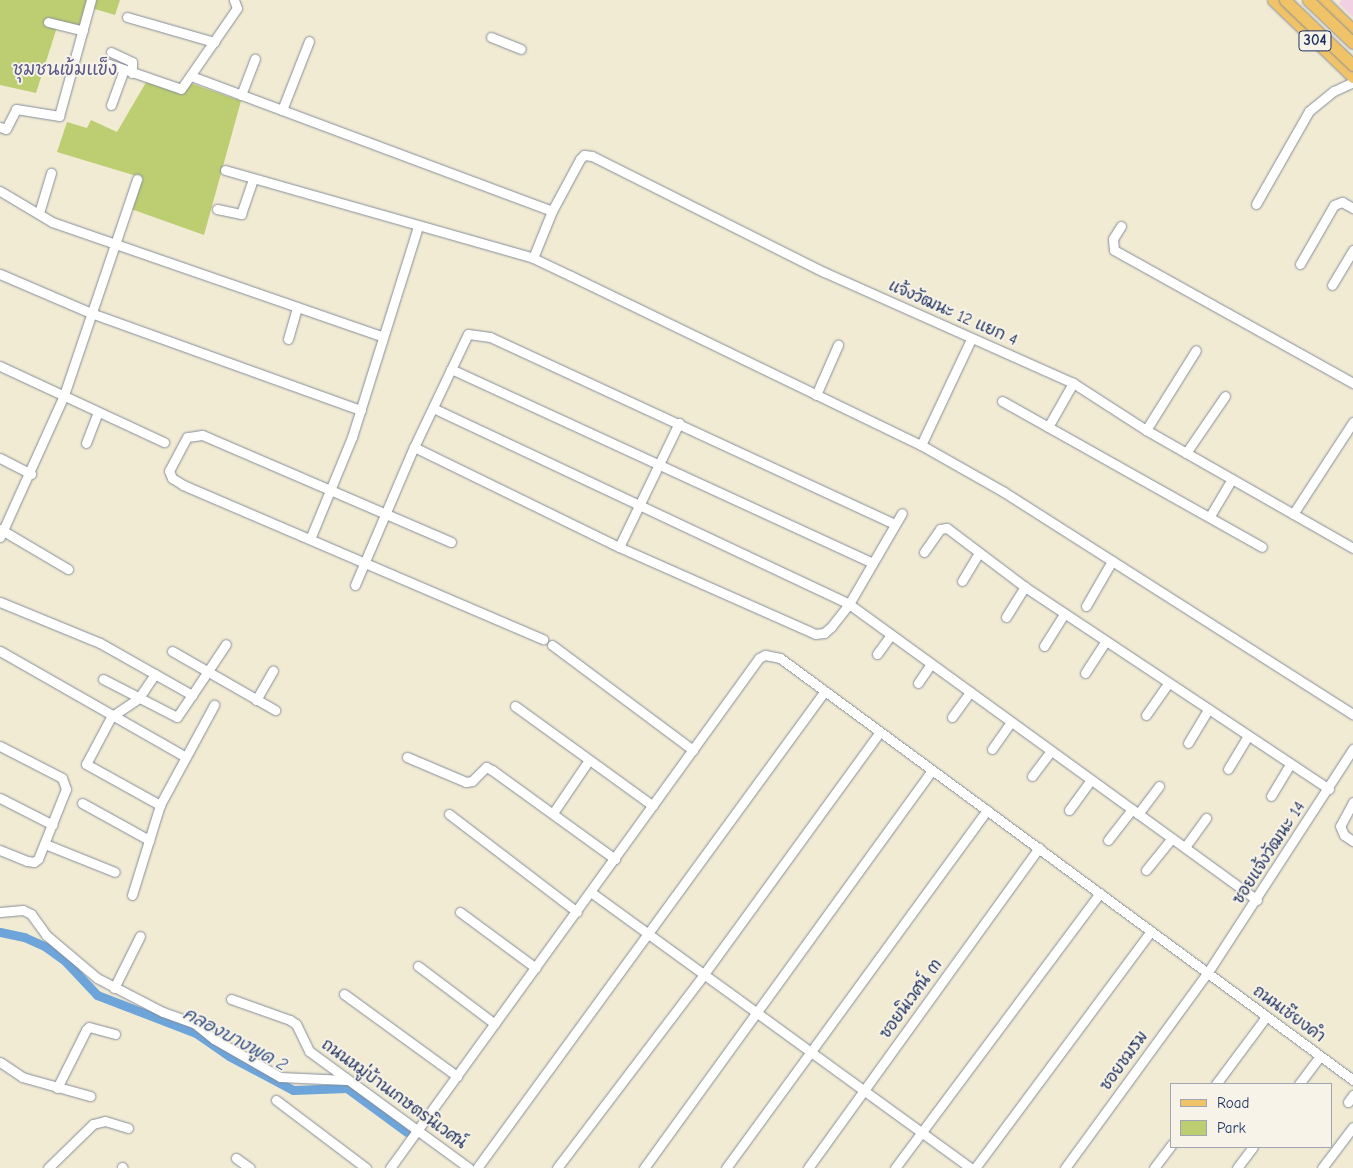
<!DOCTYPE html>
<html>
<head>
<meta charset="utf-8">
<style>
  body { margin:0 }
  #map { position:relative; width:1353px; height:1168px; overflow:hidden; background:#f1ebd4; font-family:"Comic Neue","Playpen Sans Thai",sans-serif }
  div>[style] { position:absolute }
  .built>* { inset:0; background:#f1d0e3 }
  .green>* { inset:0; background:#bcce71 }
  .canal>* { height:9px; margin:-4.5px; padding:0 4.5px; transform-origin:4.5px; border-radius:4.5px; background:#6da5db }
  .roads { filter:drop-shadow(0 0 1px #868d99) drop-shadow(0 0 1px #868d99) }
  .minor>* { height:9px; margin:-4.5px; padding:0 4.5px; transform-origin:4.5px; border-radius:4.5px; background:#fff }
  .major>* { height:11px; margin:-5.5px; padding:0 5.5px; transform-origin:5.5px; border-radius:5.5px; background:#f0c369 }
  .rail>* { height:2.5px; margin-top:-1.25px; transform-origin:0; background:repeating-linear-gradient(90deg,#1b2f5e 0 8px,transparent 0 12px) }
  .bridges { filter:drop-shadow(0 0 1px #868d99) drop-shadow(0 0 1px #868d99) }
  .major-bridge>* { height:11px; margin:-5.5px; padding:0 5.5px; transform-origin:5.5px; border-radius:5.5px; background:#f0c369 }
  span { translate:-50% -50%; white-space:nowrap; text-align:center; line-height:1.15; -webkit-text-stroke:4px #f7f3e8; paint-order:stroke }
  .shield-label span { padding:1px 4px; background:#f7f3e8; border:1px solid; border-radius:4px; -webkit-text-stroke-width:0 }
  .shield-label { font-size:15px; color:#1b2f5e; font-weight:700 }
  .street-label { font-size:16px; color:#1b2f5e }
  .neighbourhood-label { font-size:18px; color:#5a5886 }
  .water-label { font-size:18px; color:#345284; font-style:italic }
  .legend { position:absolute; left:1170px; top:1083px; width:162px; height:65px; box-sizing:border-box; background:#f7f3e8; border:1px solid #9fa5b1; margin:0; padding:6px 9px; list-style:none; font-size:15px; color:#1b2f5e }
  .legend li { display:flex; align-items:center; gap:10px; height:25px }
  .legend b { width:25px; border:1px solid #9fa5b1 }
</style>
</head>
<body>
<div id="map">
  <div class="built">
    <div style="clip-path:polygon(1341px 0,1353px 0,1353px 17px,1339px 4px)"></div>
  </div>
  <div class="green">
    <div style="clip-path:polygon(0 0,120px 0,115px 15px,88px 7px,82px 30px,58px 24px,36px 93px,0 85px)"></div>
    <div style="clip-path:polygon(148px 79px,182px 94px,190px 83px,241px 101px,204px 235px,131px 209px,143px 178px,57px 152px,67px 122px,87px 128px,91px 120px,117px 132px)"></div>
  </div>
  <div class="canal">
    <div style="left:0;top:932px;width:25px;rotate:12deg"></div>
    <div style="left:24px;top:937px;width:24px;rotate:24deg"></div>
    <div style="left:46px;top:947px;width:24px;rotate:36deg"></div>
    <div style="left:65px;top:961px;width:47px;rotate:46.7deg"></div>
    <div style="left:97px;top:995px;width:106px;rotate:21deg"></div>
    <div style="left:196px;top:1033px;width:40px;rotate:34.9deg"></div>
    <div style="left:229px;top:1056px;width:72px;rotate:28deg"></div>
    <div style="left:293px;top:1090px;width:54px;rotate:-2.1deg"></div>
    <div style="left:347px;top:1088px;width:74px;rotate:36.3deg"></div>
  </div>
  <div class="roads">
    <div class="minor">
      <div style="left:127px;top:17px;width:91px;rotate:16deg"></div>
      <div style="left:48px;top:22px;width:36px;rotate:14deg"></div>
      <div style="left:491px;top:37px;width:32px;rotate:22deg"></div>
      <div style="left:111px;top:52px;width:23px;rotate:25deg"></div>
      <div style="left:132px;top:62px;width:11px;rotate:90deg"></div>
      <div style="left:106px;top:63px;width:79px;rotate:19.1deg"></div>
      <div style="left:181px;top:89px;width:98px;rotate:-55.3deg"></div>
      <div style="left:237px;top:8px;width:9px;rotate:-111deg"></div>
      <div style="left:191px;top:76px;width:385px;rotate:20.5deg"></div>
      <div style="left:241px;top:95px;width:39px;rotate:-69deg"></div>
      <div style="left:111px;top:105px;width:37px;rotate:-70deg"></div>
      <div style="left:282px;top:110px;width:74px;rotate:-68.6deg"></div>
      <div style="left:0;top:127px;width:6px;rotate:18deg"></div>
      <div style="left:6px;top:129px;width:22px;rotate:-63deg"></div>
      <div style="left:16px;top:109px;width:44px;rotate:9.2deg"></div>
      <div style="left:59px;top:116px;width:120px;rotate:-74.6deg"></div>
      <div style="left:225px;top:170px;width:320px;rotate:15.9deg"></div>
      <div style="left:533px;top:258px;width:42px;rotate:25.3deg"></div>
      <div style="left:571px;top:276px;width:389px;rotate:25.8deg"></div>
      <div style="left:921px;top:445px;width:95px;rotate:29.5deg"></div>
      <div style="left:1004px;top:492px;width:414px;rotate:32.5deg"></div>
      <div style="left:0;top:191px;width:61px;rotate:30.8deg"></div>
      <div style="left:52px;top:222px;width:349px;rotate:19.1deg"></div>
      <div style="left:1256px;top:204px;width:107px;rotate:-60.3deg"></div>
      <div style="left:1309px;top:111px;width:32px;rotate:-39deg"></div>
      <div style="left:1334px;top:91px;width:21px;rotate:-25deg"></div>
      <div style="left:217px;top:209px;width:25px;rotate:12deg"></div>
      <div style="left:241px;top:214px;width:37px;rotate:-71deg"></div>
      <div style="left:39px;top:213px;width:42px;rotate:-73.3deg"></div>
      <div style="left:1121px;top:226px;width:15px;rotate:122deg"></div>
      <div style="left:1113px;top:239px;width:11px;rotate:85deg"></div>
      <div style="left:1114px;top:250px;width:274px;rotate:29.1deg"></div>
      <div style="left:533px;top:258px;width:51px;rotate:-68deg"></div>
      <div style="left:552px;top:211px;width:59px;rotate:-61.7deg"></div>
      <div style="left:580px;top:159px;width:6px;rotate:-45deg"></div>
      <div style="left:584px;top:155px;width:8px;rotate:7deg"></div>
      <div style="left:592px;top:156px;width:259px;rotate:26.6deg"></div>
      <div style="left:824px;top:272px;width:273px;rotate:24deg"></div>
      <div style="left:1073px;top:383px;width:87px;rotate:32.8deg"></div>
      <div style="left:1146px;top:430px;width:238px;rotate:29.7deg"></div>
      <div style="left:1300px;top:264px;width:68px;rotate:-60deg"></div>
      <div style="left:1334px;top:205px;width:9px;rotate:-21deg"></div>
      <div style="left:1342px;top:202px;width:13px;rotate:29deg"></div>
      <div style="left:0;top:274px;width:99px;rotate:23.2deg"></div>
      <div style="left:91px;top:313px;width:287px;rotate:19.8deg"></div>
      <div style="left:1332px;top:285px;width:41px;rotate:-59deg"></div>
      <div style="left:288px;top:339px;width:33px;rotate:-74deg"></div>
      <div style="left:0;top:366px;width:181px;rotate:24.9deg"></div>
      <div style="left:451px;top:369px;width:464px;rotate:24.7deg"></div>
      <div style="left:816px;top:395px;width:55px;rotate:-66.3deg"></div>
      <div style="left:1002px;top:401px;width:298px;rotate:29.3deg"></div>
      <div style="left:433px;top:408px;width:460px;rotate:25.2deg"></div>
      <div style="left:849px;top:604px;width:504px;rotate:35.96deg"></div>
      <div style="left:1048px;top:427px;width:51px;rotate:-60.4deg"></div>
      <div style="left:1146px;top:430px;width:94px;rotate:-58deg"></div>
      <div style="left:86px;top:443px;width:33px;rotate:-69deg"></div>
      <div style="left:921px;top:445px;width:117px;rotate:-64.7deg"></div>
      <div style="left:414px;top:447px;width:228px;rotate:26deg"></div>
      <div style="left:619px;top:547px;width:214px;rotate:23.9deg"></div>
      <div style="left:815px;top:634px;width:9px;rotate:-6deg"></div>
      <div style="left:824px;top:633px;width:9px;rotate:-41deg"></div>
      <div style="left:831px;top:627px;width:29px;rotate:-52deg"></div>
      <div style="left:849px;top:604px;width:105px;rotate:-59.8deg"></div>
      <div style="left:1186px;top:453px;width:69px;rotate:-55.6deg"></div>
      <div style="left:0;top:458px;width:35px;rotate:27deg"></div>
      <div style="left:1293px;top:514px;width:110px;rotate:-56.9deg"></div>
      <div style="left:1210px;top:516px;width:43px;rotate:-59.3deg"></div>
      <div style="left:0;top:529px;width:79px;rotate:30.5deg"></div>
      <div style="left:0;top:537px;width:156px;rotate:-65.7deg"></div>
      <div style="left:64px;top:395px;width:228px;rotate:-71.3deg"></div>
      <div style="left:310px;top:539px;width:110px;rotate:-67.6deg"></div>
      <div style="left:352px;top:437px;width:221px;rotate:-72.6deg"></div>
      <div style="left:451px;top:542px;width:271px;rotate:-156.7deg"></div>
      <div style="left:202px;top:435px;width:15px;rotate:172deg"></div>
      <div style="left:187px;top:437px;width:38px;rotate:118deg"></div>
      <div style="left:169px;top:471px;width:8px;rotate:67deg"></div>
      <div style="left:172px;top:478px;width:13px;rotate:32deg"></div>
      <div style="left:183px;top:485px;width:392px;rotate:23.2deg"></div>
      <div style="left:619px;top:547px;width:138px;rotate:-64.2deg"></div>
      <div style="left:924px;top:552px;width:28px;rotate:-55deg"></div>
      <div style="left:940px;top:529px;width:7px;rotate:-8deg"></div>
      <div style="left:947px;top:528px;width:98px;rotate:37.1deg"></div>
      <div style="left:1025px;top:587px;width:365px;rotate:33.6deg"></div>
      <div style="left:962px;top:581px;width:33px;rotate:-59deg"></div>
      <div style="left:355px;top:585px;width:150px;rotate:-66.9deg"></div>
      <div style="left:414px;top:447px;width:125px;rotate:-64.5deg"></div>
      <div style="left:468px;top:334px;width:22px;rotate:8deg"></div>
      <div style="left:490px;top:337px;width:446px;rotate:24.8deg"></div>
      <div style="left:0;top:602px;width:108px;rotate:22.3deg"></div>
      <div style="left:100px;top:643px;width:106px;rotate:29.5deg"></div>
      <div style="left:192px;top:695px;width:61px;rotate:-56.3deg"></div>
      <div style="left:1086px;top:606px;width:52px;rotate:-60deg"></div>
      <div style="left:1006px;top:617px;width:36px;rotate:-58deg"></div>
      <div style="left:552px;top:645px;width:176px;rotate:36.7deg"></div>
      <div style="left:1044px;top:646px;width:38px;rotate:-58deg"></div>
      <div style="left:0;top:651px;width:214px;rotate:29.7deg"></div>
      <div style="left:172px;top:651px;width:119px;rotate:29.8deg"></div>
      <div style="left:877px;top:654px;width:24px;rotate:-54deg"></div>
      <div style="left:1085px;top:673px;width:37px;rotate:-57deg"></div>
      <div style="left:155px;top:674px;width:29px;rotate:124deg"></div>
      <div style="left:139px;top:698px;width:34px;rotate:146deg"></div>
      <div style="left:111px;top:717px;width:53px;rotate:118deg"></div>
      <div style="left:86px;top:764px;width:85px;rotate:29deg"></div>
      <div style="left:103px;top:679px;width:83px;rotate:27.2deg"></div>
      <div style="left:177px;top:717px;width:27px;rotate:-56deg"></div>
      <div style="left:918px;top:683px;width:23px;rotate:-56deg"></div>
      <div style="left:256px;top:700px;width:34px;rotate:-60deg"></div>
      <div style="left:515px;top:706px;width:170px;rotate:35.9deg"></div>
      <div style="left:1146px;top:715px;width:38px;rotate:-55deg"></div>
      <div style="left:952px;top:717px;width:31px;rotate:-54deg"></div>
      <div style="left:1188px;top:743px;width:39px;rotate:-59deg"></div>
      <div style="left:0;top:746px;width:70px;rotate:27.3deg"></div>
      <div style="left:62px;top:778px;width:12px;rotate:70deg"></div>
      <div style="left:66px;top:789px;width:75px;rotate:111.8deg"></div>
      <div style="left:38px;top:859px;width:5px;rotate:143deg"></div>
      <div style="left:34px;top:862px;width:7px;rotate:-172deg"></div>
      <div style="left:27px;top:861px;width:29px;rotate:-158deg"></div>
      <div style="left:992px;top:749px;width:33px;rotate:-55deg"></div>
      <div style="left:407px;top:757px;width:64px;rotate:23deg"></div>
      <div style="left:466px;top:782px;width:6px;rotate:-9deg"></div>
      <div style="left:472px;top:781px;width:20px;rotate:-45deg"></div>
      <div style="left:486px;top:767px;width:7px;rotate:27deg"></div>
      <div style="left:492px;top:770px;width:152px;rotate:35.9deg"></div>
      <div style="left:1228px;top:769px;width:39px;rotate:-59deg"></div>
      <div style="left:1032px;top:776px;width:31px;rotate:-53deg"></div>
      <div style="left:1271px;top:796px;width:37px;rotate:-59deg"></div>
      <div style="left:0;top:798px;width:59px;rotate:27deg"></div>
      <div style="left:1353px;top:802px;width:27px;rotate:118deg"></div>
      <div style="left:1340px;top:826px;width:10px;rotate:66deg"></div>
      <div style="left:1344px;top:835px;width:11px;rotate:34deg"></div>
      <div style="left:82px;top:803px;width:77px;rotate:28.9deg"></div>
      <div style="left:1069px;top:810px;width:37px;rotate:-54deg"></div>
      <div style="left:553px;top:813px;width:64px;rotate:-55.8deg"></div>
      <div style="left:449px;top:814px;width:161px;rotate:37.4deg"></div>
      <div style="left:1138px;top:814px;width:35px;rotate:-53deg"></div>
      <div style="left:1108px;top:840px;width:39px;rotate:-52deg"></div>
      <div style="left:45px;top:844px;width:75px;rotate:21.8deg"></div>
      <div style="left:1185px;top:847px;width:36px;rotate:-54deg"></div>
      <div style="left:1146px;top:870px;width:41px;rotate:-50.9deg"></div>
      <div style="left:592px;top:893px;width:468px;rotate:36deg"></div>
      <div style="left:132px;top:895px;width:94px;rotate:-72.7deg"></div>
      <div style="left:160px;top:805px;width:114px;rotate:-61.6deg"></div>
      <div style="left:0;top:912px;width:23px;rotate:-5deg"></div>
      <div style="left:23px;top:910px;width:9px;rotate:27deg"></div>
      <div style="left:31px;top:914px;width:26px;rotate:54deg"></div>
      <div style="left:46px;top:935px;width:67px;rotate:40.1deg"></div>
      <div style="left:97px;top:978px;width:74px;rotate:27.3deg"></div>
      <div style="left:163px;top:1012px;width:33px;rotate:20deg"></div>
      <div style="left:194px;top:1023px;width:26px;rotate:39deg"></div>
      <div style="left:214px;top:1039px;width:76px;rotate:29.9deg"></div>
      <div style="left:280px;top:1077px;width:66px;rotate:2.6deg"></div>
      <div style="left:460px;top:912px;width:94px;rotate:36.4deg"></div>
      <div style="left:418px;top:966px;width:96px;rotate:37deg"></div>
      <div style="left:114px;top:988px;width:58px;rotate:-63.4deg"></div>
      <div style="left:344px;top:994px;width:140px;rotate:36deg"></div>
      <div style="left:231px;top:999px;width:63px;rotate:19.6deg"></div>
      <div style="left:290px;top:1020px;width:7px;rotate:34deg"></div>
      <div style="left:296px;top:1024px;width:30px;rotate:64deg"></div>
      <div style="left:309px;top:1051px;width:198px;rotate:36.2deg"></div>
      <div style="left:0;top:1062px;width:27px;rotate:34deg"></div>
      <div style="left:22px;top:1077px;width:71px;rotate:15.6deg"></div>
      <div style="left:1216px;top:1084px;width:84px;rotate:-53.3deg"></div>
      <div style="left:1299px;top:1084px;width:35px;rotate:-53deg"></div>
      <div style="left:57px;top:1088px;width:65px;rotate:-63.4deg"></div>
      <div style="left:86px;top:1030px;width:4px;rotate:-45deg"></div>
      <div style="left:89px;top:1027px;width:27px;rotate:15deg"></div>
      <div style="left:276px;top:1100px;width:113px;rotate:37.1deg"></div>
      <div style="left:1348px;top:1102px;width:9px;rotate:-54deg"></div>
      <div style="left:236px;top:1158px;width:17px;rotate:36deg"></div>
      <div style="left:122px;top:1167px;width:1px;rotate:45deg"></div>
      <div style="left:48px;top:1168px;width:63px;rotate:-44.4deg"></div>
      <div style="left:93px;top:1124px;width:12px;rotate:-14deg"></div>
      <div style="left:105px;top:1121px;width:24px;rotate:17deg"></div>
      <div style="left:390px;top:1168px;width:629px;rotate:-54.11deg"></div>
      <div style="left:759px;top:658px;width:7px;rotate:-27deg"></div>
      <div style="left:765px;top:655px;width:15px;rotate:11deg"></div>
      <div style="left:780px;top:658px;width:712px;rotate:36.37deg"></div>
      <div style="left:477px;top:1168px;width:589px;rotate:-53.91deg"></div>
      <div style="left:557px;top:1168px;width:243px;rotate:-52.8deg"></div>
      <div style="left:704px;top:974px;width:298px;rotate:-54deg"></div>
      <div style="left:644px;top:1168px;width:491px;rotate:-54.1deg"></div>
      <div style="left:726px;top:1168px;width:443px;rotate:-53.9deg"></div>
      <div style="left:808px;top:1168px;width:395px;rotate:-54.2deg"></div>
      <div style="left:895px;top:1168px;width:343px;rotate:-53.3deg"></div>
      <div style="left:975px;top:1168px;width:295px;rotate:-53.4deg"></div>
      <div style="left:1065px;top:1168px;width:243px;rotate:-53.9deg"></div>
      <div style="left:1208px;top:972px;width:266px;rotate:-57deg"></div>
      <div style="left:1154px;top:1168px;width:30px;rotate:-53deg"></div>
      <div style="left:1237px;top:1168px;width:26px;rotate:-53deg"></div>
      <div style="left:1322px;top:1168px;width:51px;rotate:-52.9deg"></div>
    </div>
    <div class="major">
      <div style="left:1273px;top:0;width:111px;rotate:43.9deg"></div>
      <div style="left:1322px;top:0;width:43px;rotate:44.1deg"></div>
    </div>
  </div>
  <div class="rail">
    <div style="left:1291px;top:0;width:86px;rotate:43.6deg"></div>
  </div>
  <div class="bridges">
    <div class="major-bridge">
      <div style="left:1285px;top:0;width:94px;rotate:43.7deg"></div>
      <div style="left:1308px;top:0;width:62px;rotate:43.7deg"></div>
    </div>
  </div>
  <div class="shield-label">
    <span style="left:1315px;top:41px">304</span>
  </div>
  <div class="street-label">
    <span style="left:953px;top:313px;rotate:24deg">แจ้งวัฒนะ 12 แยก 4</span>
    <span style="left:1269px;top:853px;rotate:-57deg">ซอยแจ้งวัฒนะ 14</span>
    <span style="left:911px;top:999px;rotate:-54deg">ซอยนิเวศน์ ๓</span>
    <span style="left:1289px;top:1014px;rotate:36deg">ถนนเชียงคำ</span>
    <span style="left:1124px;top:1061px;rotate:-54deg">ซอยชมรม</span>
    <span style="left:394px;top:1094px;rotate:36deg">ถนนหมู่บ้านเกษตรนิเวศน์</span>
  </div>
  <div class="neighbourhood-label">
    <span style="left:65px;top:70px">ชุมชนเข้มแข็ง</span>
  </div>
  <div class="water-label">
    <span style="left:235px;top:1040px;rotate:28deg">คลองบางพูด 2</span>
  </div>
  <ul class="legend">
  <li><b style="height:6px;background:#f0c369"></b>Road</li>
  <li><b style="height:14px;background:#bcce71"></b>Park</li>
  </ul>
</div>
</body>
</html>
